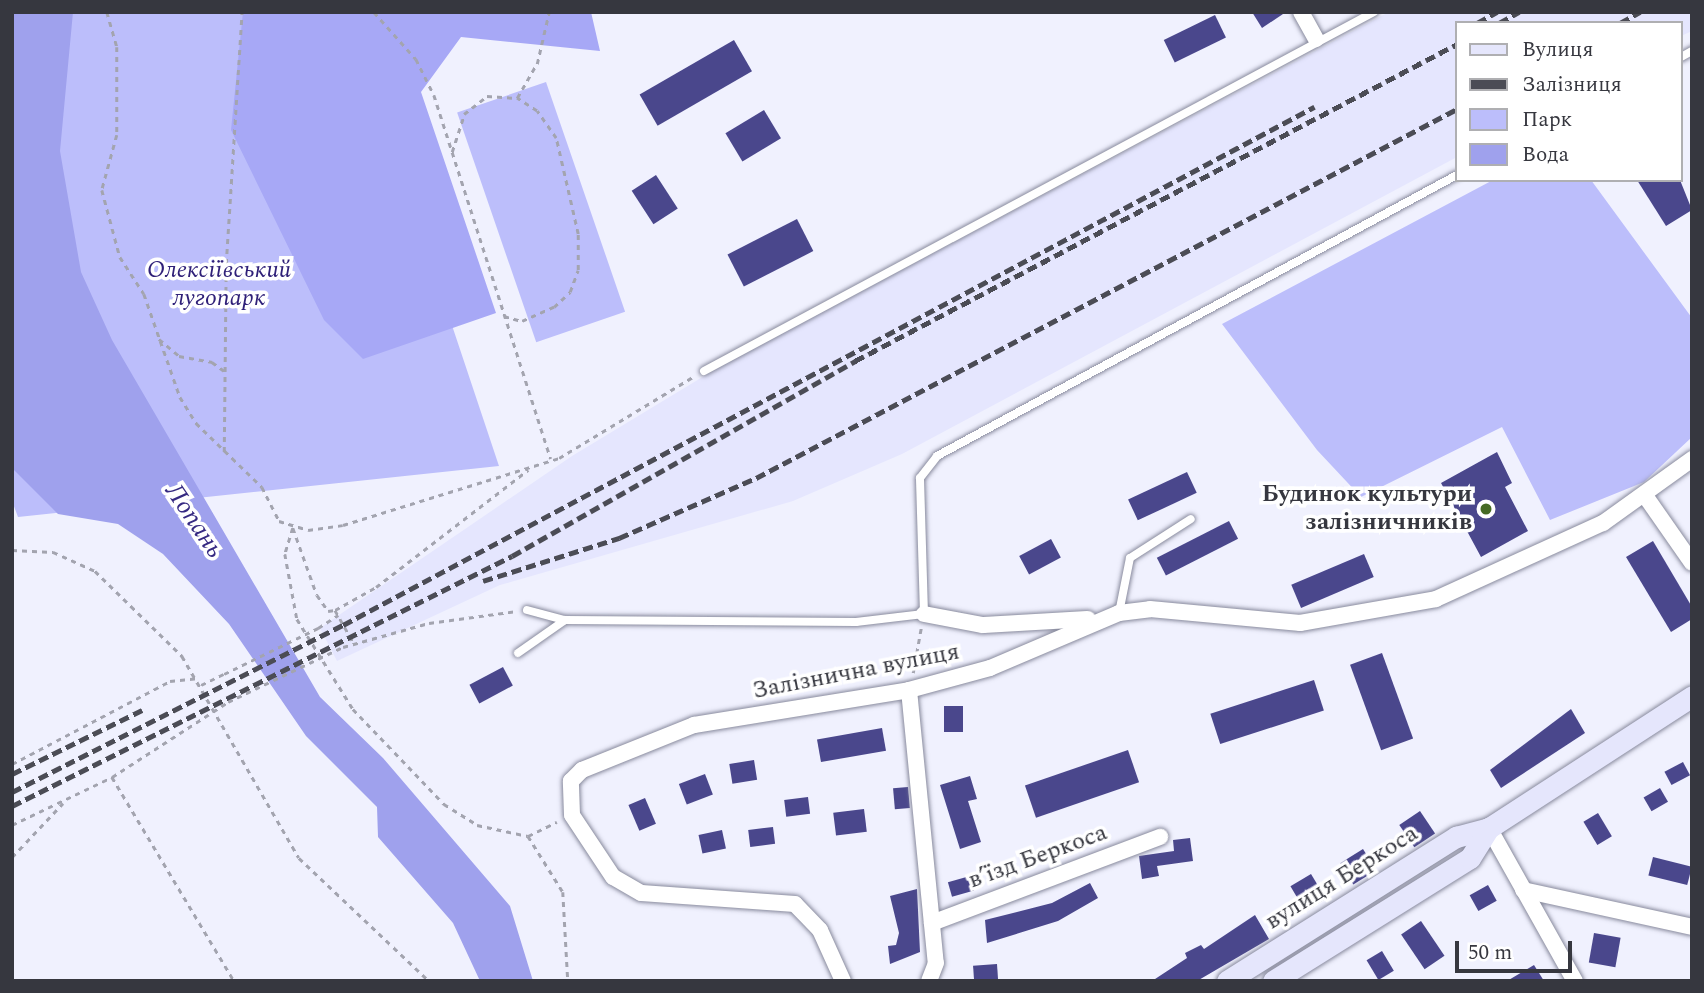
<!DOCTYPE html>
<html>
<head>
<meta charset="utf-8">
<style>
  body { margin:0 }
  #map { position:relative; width:1704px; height:993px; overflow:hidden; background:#f0f1fe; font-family:Spectral,serif }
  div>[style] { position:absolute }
  .built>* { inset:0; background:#e5e6fe }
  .green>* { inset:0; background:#bcbefb; transform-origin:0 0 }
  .forest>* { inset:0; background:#a7a8f6 }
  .water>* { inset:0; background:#9fa1ed }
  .building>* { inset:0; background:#4a478c; transform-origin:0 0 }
  .path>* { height:2.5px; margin-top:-1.25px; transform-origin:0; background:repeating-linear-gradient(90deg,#a3a4af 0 5px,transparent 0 10px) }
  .roads { filter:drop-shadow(0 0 2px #888a9d) drop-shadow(0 0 2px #888a9d) }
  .lane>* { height:8px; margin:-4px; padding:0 4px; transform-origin:4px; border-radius:4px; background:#fff }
  .street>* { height:16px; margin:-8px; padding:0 8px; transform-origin:8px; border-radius:8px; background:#fff }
  .secondary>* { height:21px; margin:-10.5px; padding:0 10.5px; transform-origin:10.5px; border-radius:10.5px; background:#e5e6fc }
  .rail>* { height:4.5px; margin-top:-2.25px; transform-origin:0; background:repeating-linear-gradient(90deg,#4b4c55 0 10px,transparent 0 15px) }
  .path-bridge>* { height:2.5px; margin-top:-1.25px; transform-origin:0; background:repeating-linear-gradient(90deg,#a3a4af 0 5px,transparent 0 10px) }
  .dots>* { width:19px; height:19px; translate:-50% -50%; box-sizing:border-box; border:4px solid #fff; border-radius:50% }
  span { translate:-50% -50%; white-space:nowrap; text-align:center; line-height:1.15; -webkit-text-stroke:7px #fff; paint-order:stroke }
  .park-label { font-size:24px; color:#2f2078; font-style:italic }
  .poi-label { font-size:24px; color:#36373f; font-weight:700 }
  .right { translate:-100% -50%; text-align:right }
  .street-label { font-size:24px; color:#36373f }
  .water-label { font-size:26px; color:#362a82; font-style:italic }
  .frame { position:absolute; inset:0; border:14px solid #36373f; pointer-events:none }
  .legend { position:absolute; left:1455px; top:21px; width:228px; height:161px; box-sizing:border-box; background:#fff; border:2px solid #afafb2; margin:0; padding:9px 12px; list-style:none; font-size:21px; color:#36373f }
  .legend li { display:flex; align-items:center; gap:14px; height:35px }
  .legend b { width:35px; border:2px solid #afafb2 }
  .scale { position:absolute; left:1455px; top:941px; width:117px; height:32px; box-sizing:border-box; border:4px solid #36373f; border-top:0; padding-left:9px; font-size:21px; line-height:24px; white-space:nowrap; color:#36373f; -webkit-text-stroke:5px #fff; paint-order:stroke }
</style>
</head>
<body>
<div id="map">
  <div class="built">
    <div style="clip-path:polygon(1389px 12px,1692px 12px,1692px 31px,1681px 36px,1681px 23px,1457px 23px,1457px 157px,902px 454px,793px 501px,500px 585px,337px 661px,320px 628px,572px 456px,724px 364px)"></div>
  </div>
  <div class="green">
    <div style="clip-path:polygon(12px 12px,415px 12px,381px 113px,499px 466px,18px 517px,12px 501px)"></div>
    <div style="left:546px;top:82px;width:243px;height:94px;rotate:71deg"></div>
    <div style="clip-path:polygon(1493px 180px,1591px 180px,1692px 318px,1692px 437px,1644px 482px,1550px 520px,1502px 427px,1361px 497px,1317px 450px,1222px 324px)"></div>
  </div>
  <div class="forest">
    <div style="clip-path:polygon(243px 12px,591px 12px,600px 51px,461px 37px,421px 92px,496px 313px,363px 359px,324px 320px,231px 130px)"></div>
  </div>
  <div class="water">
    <div style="clip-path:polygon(12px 12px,73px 12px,60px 151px,81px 272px,112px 340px,320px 697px,383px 758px,510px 906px,533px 981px,480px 981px,453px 923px,378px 837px,377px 807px,306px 736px,229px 624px,163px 554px,118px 524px,58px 514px,12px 468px)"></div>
  </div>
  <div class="building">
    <div style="clip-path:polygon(1252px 12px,1286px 12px,1262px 28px)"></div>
    <div style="left:1215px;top:15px;width:25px;height:57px;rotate:64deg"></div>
    <div style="left:734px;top:40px;width:36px;height:109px;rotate:60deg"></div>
    <div style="left:764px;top:110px;width:33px;height:45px;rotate:59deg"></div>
    <div style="left:656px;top:175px;width:40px;height:29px;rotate:57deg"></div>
    <div style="clip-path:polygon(1637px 180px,1680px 180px,1692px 210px,1666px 226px)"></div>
    <div style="left:797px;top:219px;width:36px;height:78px;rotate:63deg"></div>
    <div style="clip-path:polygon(1497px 452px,1512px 483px,1505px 487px,1528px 531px,1481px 557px,1441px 483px)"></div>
    <div style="left:1187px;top:472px;width:23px;height:65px;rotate:65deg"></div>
    <div style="left:1229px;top:521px;width:20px;height:81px;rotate:63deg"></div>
    <div style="left:1051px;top:539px;width:21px;height:36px;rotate:62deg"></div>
    <div style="clip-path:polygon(1653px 541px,1692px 607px,1692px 619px,1671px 632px,1626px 557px)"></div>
    <div style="left:1364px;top:554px;width:25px;height:79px;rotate:67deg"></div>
    <div style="left:1382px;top:653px;width:91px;height:34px;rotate:70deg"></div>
    <div style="left:503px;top:667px;width:21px;height:38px;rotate:62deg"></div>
    <div style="left:1314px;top:680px;width:32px;height:109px;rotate:72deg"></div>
    <div style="left:944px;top:706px;width:19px;height:26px"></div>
    <div style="clip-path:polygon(1571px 709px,1585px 733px,1501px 788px,1490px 770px)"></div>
    <div style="left:882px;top:728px;width:23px;height:66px;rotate:80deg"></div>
    <div style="left:1128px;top:750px;width:34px;height:109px;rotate:71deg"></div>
    <div style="left:754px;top:760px;width:20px;height:25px;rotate:81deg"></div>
    <div style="left:1683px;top:762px;width:15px;height:21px;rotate:62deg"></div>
    <div style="left:705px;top:774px;width:22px;height:28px;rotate:69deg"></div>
    <div style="clip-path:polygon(970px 776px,977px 799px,968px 801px,981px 842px,960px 849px,940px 785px)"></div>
    <div style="left:908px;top:787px;width:21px;height:15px;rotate:85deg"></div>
    <div style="left:1660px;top:788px;width:16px;height:19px;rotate:60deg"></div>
    <div style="left:808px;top:797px;width:17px;height:24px;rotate:83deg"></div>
    <div style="left:645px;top:798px;width:28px;height:18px;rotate:67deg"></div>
    <div style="left:864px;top:809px;width:23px;height:31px;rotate:83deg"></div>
    <div style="left:1420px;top:811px;width:27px;height:25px;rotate:56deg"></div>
    <div style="left:1598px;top:813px;width:27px;height:17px;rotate:59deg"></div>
    <div style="left:773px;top:827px;width:17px;height:25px;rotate:83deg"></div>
    <div style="left:722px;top:830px;width:19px;height:24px;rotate:78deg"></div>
    <div style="clip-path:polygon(1190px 838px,1193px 861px,1157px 866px,1159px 876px,1142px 879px,1139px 856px,1174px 851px,1173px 840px)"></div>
    <div style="left:1363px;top:849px;width:25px;height:27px;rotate:58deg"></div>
    <div style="left:1653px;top:857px;width:40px;height:19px;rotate:14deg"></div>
    <div style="left:1311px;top:874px;width:29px;height:24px;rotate:59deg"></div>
    <div style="left:970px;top:876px;width:15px;height:23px;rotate:74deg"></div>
    <div style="clip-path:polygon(1090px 883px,1098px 898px,1058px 921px,987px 943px,985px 920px,1052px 903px)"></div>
    <div style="left:1488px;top:885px;width:18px;height:21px;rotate:61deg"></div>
    <div style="clip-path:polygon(917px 889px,920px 952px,890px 964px,888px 946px,896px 945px,899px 933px,890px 896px)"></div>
    <div style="clip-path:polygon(1255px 915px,1269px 939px,1197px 981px,1152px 981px,1187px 958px,1185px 953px,1201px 945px,1204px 949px)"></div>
    <div style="left:1421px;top:921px;width:42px;height:24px;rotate:56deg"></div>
    <div style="left:1594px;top:933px;width:27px;height:30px;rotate:10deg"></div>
    <div style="left:1382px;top:951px;width:23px;height:18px;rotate:59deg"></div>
    <div style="left:997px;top:964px;width:15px;height:24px;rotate:86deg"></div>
    <div style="clip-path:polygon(1534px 965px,1544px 981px,1507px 981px)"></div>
  </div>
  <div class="path">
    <div style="left:107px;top:12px;width:36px;rotate:74deg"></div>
    <div style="left:117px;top:47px;width:88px;rotate:90deg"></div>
    <div style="left:117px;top:135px;width:57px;rotate:105.3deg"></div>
    <div style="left:102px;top:190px;width:69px;rotate:75deg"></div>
    <div style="left:120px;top:257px;width:44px;rotate:57deg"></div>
    <div style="left:144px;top:294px;width:109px;rotate:70.7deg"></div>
    <div style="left:180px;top:397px;width:31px;rotate:58deg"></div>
    <div style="left:196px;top:423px;width:92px;rotate:44.1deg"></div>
    <div style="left:262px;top:487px;width:38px;rotate:63deg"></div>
    <div style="left:279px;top:521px;width:30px;rotate:17deg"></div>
    <div style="left:308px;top:530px;width:35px;rotate:-8deg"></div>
    <div style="left:343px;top:525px;width:226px;rotate:-17.2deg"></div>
    <div style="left:559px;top:458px;width:157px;rotate:-31.2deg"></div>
    <div style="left:374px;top:12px;width:63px;rotate:48.2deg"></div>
    <div style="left:416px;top:59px;width:40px;rotate:63.4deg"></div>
    <div style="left:434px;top:95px;width:382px;rotate:72.2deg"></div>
    <div style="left:452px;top:152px;width:40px;rotate:-72deg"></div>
    <div style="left:464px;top:114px;width:29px;rotate:-38deg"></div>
    <div style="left:487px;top:96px;width:30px;rotate:4deg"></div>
    <div style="left:517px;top:98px;width:39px;rotate:-60deg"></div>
    <div style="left:537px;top:64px;width:53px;rotate:-77deg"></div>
    <div style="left:504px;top:316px;width:19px;rotate:16deg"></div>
    <div style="left:522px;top:321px;width:35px;rotate:-24deg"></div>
    <div style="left:554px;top:307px;width:22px;rotate:-43deg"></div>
    <div style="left:570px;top:292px;width:23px;rotate:-70deg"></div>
    <div style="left:578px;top:270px;width:36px;rotate:-90deg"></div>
    <div style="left:578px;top:234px;width:98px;rotate:-102.9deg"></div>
    <div style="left:556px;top:138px;width:33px;rotate:-125deg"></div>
    <div style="left:537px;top:111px;width:24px;rotate:-147deg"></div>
    <div style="left:159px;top:339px;width:26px;rotate:40deg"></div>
    <div style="left:179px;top:356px;width:34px;rotate:10deg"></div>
    <div style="left:212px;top:362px;width:17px;rotate:36deg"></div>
    <div style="left:224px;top:452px;width:188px;rotate:-89.4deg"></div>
    <div style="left:226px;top:264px;width:253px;rotate:-86.4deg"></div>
    <div style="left:293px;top:528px;width:27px;rotate:107deg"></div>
    <div style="left:285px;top:554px;width:66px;rotate:79.5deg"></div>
    <div style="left:297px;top:619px;width:106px;rotate:58.1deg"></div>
    <div style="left:353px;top:709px;width:132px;rotate:46.2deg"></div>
    <div style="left:444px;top:804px;width:39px;rotate:32deg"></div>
    <div style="left:477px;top:825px;width:52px;rotate:12.2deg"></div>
    <div style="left:528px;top:836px;width:32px;rotate:-26deg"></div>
    <div style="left:293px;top:528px;width:71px;rotate:70.3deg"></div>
    <div style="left:317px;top:595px;width:19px;rotate:55deg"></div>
    <div style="left:328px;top:611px;width:7px;rotate:-8deg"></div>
    <div style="left:335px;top:610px;width:47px;rotate:-29.3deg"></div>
    <div style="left:376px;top:587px;width:192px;rotate:-37.6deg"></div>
    <div style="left:12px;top:550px;width:41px;rotate:2.8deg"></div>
    <div style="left:53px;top:552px;width:46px;rotate:24.3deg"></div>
    <div style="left:95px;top:571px;width:122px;rotate:44.3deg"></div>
    <div style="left:182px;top:656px;width:233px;rotate:59.9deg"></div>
    <div style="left:299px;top:858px;width:179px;rotate:43.4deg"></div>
    <div style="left:335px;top:610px;width:40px;rotate:60.3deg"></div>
    <div style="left:318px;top:628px;width:24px;rotate:-33deg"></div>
    <div style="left:343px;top:647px;width:89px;rotate:-15.6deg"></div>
    <div style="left:429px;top:623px;width:89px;rotate:-7.8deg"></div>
    <div style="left:913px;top:673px;width:46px;rotate:-79.9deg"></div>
    <div style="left:201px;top:685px;width:25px;rotate:-26deg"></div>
    <div style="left:12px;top:764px;width:178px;rotate:-27.7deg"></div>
    <div style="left:170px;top:681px;width:27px;rotate:-6deg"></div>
    <div style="left:112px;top:777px;width:238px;rotate:59.1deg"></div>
    <div style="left:12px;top:825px;width:111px;rotate:-25.6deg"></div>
    <div style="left:112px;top:777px;width:138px;rotate:-32.9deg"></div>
    <div style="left:528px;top:836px;width:66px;rotate:58deg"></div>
    <div style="left:563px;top:892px;width:89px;rotate:86.8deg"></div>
    <div style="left:12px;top:857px;width:74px;rotate:-46.6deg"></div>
  </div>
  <div class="roads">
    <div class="lane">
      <div style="left:1681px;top:57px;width:13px;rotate:-29deg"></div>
      <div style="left:704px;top:371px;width:760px;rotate:-28.18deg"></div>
      <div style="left:527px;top:610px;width:39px;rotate:15deg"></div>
      <div style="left:565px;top:620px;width:291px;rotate:0.4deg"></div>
      <div style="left:856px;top:622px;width:68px;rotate:-6.7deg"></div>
      <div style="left:924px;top:614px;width:136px;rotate:-91.7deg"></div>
      <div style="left:920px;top:478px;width:28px;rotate:-52deg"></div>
      <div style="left:937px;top:456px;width:591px;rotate:-28.39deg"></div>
      <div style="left:1119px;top:613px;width:56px;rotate:-78.7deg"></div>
      <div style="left:1130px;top:558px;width:72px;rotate:-32.6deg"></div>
      <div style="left:518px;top:653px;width:57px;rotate:-35.1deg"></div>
    </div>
    <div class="street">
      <div style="left:1301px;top:12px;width:31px;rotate:61deg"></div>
      <div style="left:1646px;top:497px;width:80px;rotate:55.1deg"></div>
      <div style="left:924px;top:614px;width:60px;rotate:10.6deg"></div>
      <div style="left:983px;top:625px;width:105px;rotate:-3.3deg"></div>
      <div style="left:909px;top:690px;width:274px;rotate:84.4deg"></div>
      <div style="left:936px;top:963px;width:19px;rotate:111deg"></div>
      <div style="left:1489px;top:828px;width:176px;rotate:60.7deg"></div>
      <div style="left:1523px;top:890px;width:173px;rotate:12.3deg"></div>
      <div style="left:932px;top:923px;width:244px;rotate:-20.7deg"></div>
      <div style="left:843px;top:981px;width:56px;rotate:-114.3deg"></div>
      <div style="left:820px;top:930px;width:36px;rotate:-134deg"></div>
      <div style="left:795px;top:904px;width:154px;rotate:-175.9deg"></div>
      <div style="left:641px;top:893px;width:32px;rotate:-150deg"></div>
      <div style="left:613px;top:877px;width:74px;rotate:-123.5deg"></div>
      <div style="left:572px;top:815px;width:34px;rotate:-92deg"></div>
      <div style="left:571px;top:781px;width:16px;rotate:-45deg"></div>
      <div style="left:582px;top:770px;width:121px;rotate:-21.9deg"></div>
      <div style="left:694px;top:725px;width:218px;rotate:-9.2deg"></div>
      <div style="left:909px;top:690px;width:84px;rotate:-15.2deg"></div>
      <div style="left:990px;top:668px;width:140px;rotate:-23.1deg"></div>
      <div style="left:1119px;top:613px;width:31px;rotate:-7deg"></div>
      <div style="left:1150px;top:609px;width:151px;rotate:5.3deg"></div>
      <div style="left:1300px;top:623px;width:138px;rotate:-10deg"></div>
      <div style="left:1436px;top:599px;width:183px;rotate:-24.5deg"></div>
      <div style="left:1603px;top:523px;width:110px;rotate:-35.7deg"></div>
    </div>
    <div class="secondary">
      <div style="left:1227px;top:981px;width:271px;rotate:-32.2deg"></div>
      <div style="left:1456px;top:837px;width:34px;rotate:-15deg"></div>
      <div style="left:1489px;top:828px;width:242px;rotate:-33deg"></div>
      <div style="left:1273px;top:981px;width:232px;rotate:-32deg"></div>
      <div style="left:1470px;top:858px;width:36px;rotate:-58deg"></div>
    </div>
  </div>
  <div class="rail">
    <div style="left:1477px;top:23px;width:23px;rotate:-29deg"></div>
    <div style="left:1499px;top:23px;width:23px;rotate:-29deg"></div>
    <div style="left:1620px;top:23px;width:23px;rotate:-29deg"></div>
    <div style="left:483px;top:581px;width:143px;rotate:-17.5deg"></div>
    <div style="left:619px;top:538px;width:150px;rotate:-23.7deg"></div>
    <div style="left:756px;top:478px;width:792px;rotate:-27.76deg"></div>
    <div style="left:12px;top:774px;width:145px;rotate:-26.2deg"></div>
    <div style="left:12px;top:792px;width:371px;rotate:-26.8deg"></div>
    <div style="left:343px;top:625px;width:1101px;rotate:-28.08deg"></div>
    <div style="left:12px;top:806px;width:559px;rotate:-26.57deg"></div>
    <div style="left:512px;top:556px;width:395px;rotate:-29.6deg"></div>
    <div style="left:855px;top:361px;width:680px;rotate:-27.77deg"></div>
  </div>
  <div class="path-bridge">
    <div style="left:224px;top:674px;width:105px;rotate:-26.1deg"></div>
    <div style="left:228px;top:702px;width:127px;rotate:-25.6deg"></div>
  </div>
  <div class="dots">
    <div style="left:1486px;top:509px;background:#456a24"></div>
  </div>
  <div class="park-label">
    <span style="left:219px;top:285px">Олексіївський<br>лугопарк</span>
  </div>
  <div class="poi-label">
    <span class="right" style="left:1472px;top:509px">Будинок культури<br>залізничників</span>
  </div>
  <div class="street-label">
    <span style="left:856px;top:672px;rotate:-11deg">Залізнична вулиця</span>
    <span style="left:1038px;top:857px;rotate:-20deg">в’їзд Беркоса</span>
    <span style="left:1342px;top:878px;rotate:-32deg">вулиця Беркоса</span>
  </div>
  <div class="water-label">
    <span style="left:194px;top:521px;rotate:56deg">Лопань</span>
  </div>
  <div class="frame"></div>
  <ul class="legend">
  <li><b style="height:9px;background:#e5e6fc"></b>Вулиця</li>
  <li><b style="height:9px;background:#4b4c55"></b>Залізниця</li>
  <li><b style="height:19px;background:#bcbefb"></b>Парк</li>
  <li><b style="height:19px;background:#9fa1ed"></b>Вода</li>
  </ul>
  <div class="scale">50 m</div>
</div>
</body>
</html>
